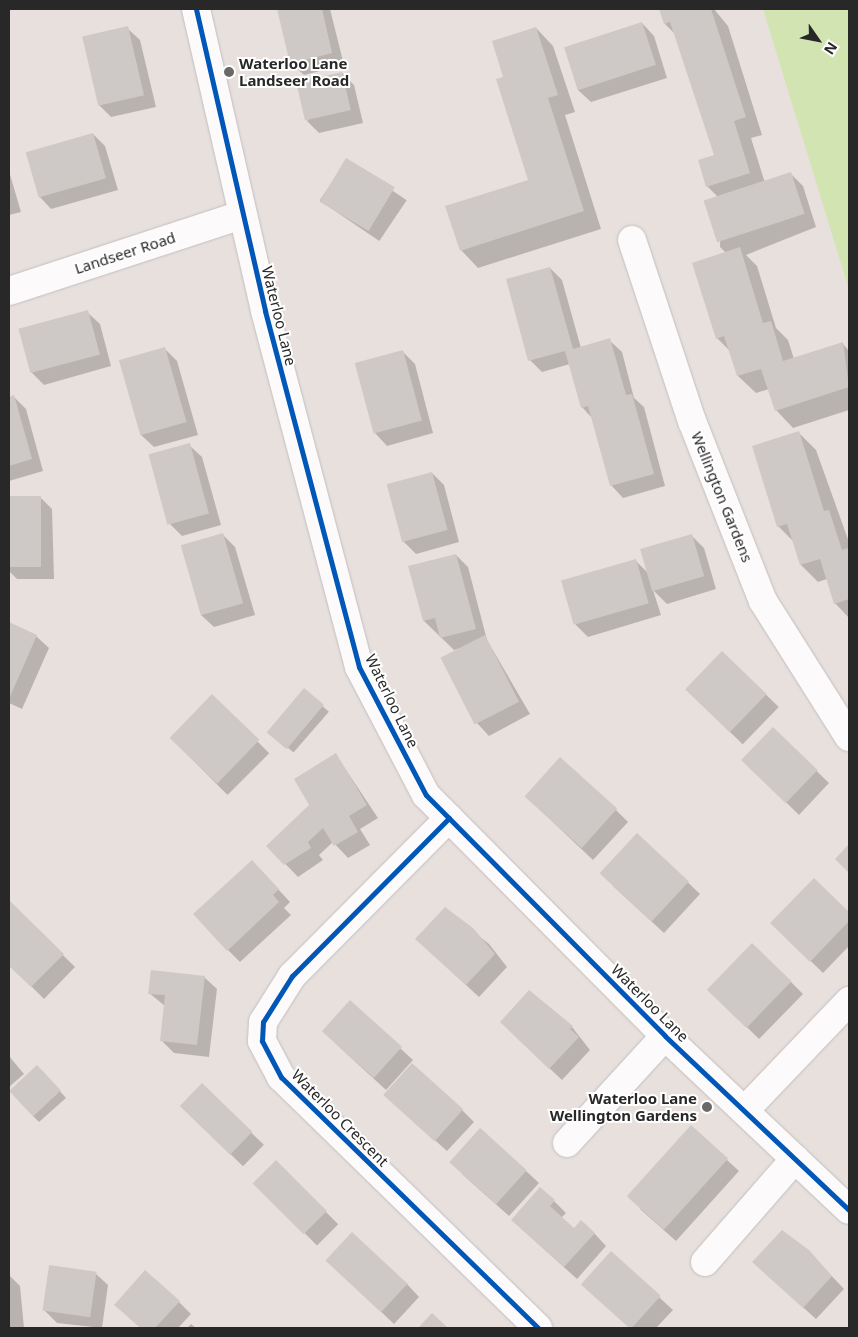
<!DOCTYPE html>
<html>
<head>
<meta charset="utf-8">
<style>
  body { margin:0 }
  #map { position:relative; width:858px; height:1337px; overflow:hidden; background:#e8e0dd; font-family:"Noto Sans",sans-serif }
  div>[style] { position:absolute }
  .green>* { inset:0; background:#d3e4b3 }
  .shadow>* { inset:0; background:#0003; transform-origin:0 0 }
  .building>* { inset:0; background:#cec9c7; transform-origin:0 0 }
  .roads { filter:drop-shadow(0 0 1px #c1bfbf) drop-shadow(0 0 1px #c1bfbf) }
  .minor>* { height:28px; margin:-14px; padding:0 14px; transform-origin:14px; border-radius:14px; background:#fcfafa }
  .cycleway>* { height:5px; margin:-2.5px; padding:0 2.5px; transform-origin:2.5px; border-radius:2.5px; background:#0057b8 }
  .dots>* { width:14px; height:14px; translate:-50% -50%; box-sizing:border-box; border:2px solid #fff; border-radius:50% }
  span { translate:-50% -50%; white-space:nowrap; text-align:center; line-height:1.15; -webkit-text-stroke:4px #fff; paint-order:stroke }
  .poi-label { font-size:15px; color:#282828; font-weight:700 }
  .left { translate:0 -50%; text-align:left }
  .right { translate:-100% -50%; text-align:right }
  .street-label { font-size:15px; color:#282828 }
  .frame { position:absolute; inset:0; border:10px solid #282828; pointer-events:none }
  .north { position:absolute; left:793px; top:15px; width:50px; height:50px; -webkit-text-stroke:4px #fff; paint-order:stroke; rotate:123deg; font-size:14px; font-weight:700; line-height:20px; text-align:center; color:#282828 }
  .north::after { content:''; display:block; margin:auto; width:18px; height:22px; background:#282828; clip-path:polygon(50% 0,100% 100%,50% 72%,0 100%) }
</style>
</head>
<body>
<div id="map">
  <div class="green">
    <div style="clip-path:polygon(763px 9px,849px 9px,849px 290px)"></div>
  </div>
  <div class="shadow">
    <div style="clip-path:polygon(279px 9px,330px 9px,344px 65px,304px 75px,291px 63px)"></div>
    <div style="clip-path:polygon(660px 9px,714px 9px,728px 26px,762px 135px,751px 138px,765px 183px,791px 174px,803px 186px,816px 227px,746px 255px,757px 266px,776px 328px,788px 340px,794px 359px,843px 344px,849px 351px,849px 410px,793px 428px,776px 410px,769px 389px,756px 393px,738px 376px,730px 351px,717px 338px,726px 253px,720px 247px,721px 200px,707px 186px,716px 156px,675px 34px,665px 24px)"></div>
    <div style="clip-path:polygon(642px 23px,654px 36px,667px 78px,591px 102px,578px 90px,565px 48px)"></div>
    <div style="clip-path:polygon(127px 28px,140px 40px,156px 107px,111px 117px,99px 105px)"></div>
    <div style="clip-path:polygon(536px 28px,553px 46px,575px 112px,565px 115px,601px 229px,478px 268px,461px 250px,529px 180px,505px 77px)"></div>
    <div style="clip-path:polygon(342px 73px,354px 85px,363px 123px,319px 133px,307px 121px)"></div>
    <div style="clip-path:polygon(93px 134px,105px 146px,118px 190px,51px 209px,39px 196px)"></div>
    <div style="left:347px;top:160px;width:72px;height:49px;rotate:34deg"></div>
    <div style="clip-path:polygon(9px 171px,21px 212px,9px 215px)"></div>
    <div style="clip-path:polygon(550px 268px,562px 280px,581px 348px,609px 340px,622px 352px,634px 398px,644px 407px,665px 486px,623px 498px,611px 485px,593px 419px,582px 407px,570px 364px,542px 372px,530px 360px)"></div>
    <div style="clip-path:polygon(87px 312px,100px 324px,111px 366px,44px 385px,32px 373px)"></div>
    <div style="clip-path:polygon(165px 349px,177px 361px,198px 435px,154px 447px,141px 435px)"></div>
    <div style="clip-path:polygon(403px 352px,415px 364px,433px 433px,387px 446px,375px 433px)"></div>
    <div style="clip-path:polygon(14px 397px,26px 409px,43px 471px,9px 481px,9px 398px)"></div>
    <div style="clip-path:polygon(799px 433px,816px 450px,849px 542px,849px 618px,835px 603px,827px 579px,818px 582px,801px 565px,794px 542px,778px 526px)"></div>
    <div style="clip-path:polygon(189px 445px,202px 457px,221px 525px,182px 536px,170px 524px)"></div>
    <div style="clip-path:polygon(432px 473px,444px 485px,459px 542px,416px 554px,403px 541px)"></div>
    <div style="clip-path:polygon(40px 497px,52px 509px,54px 579px,17px 579px,9px 571px,9px 498px)"></div>
    <div style="clip-path:polygon(223px 535px,235px 547px,255px 615px,214px 627px,201px 615px)"></div>
    <div style="clip-path:polygon(691px 535px,704px 548px,716px 589px,667px 604px,653px 590px,661px 615px,588px 637px,576px 625px,563px 582px,635px 560px,649px 574px)"></div>
    <div style="clip-path:polygon(456px 555px,468px 567px,487px 640px,530px 714px,489px 736px,477px 723px,460px 648px,454px 650px,424px 621px,409px 567px)"></div>
    <div style="clip-path:polygon(9px 624px,36px 636px,49px 648px,22px 709px,9px 703px)"></div>
    <div style="left:722px;top:652px;width:79px;height:52px;rotate:44deg"></div>
    <div style="left:304px;top:690px;width:33px;height:54px;rotate:41deg"></div>
    <div style="left:212px;top:696px;width:81px;height:59px;rotate:45deg"></div>
    <div style="clip-path:polygon(773px 729px,829px 783px,799px 815px,755px 772px)"></div>
    <div style="clip-path:polygon(336px 755px,378px 818px,360px 829px,370px 845px,348px 858px,333px 842px,319px 855px,323px 860px,298px 877px,268px 846px,311px 805px)"></div>
    <div style="clip-path:polygon(538px 808px,616px 810px,628px 822px,593px 860px)"></div>
    <div style="clip-path:polygon(637px 834px,700px 894px,664px 933px,613px 886px)"></div>
    <div style="clip-path:polygon(264px 874px,290px 902px,284px 908px,291px 915px,240px 962px,228px 950px)"></div>
    <div style="clip-path:polygon(814px 880px,849px 913px,849px 946px,823px 973px,784px 935px)"></div>
    <div style="clip-path:polygon(9px 902px,75px 967px,44px 999px,9px 964px)"></div>
    <div style="clip-path:polygon(445px 909px,489px 944px,507px 967px,479px 997px,429px 951px)"></div>
    <div style="clip-path:polygon(204px 977px,217px 989px,209px 1057px,174px 1053px,162px 1041px,165px 1006px,149px 993px)"></div>
    <div style="clip-path:polygon(791px 982px,803px 994px,759px 1039px,709px 990px)"></div>
    <div style="clip-path:polygon(529px 992px,572px 1027px,590px 1050px,562px 1080px,514px 1035px)"></div>
    <div style="clip-path:polygon(350px 1002px,413px 1060px,386px 1090px,335px 1043px)"></div>
    <div style="clip-path:polygon(9px 1056px,24px 1074px,9px 1087px)"></div>
    <div style="clip-path:polygon(43px 1072px,66px 1098px,39px 1122px,33px 1116px)"></div>
    <div style="left:202px;top:1085px;width:86px;height:30px;rotate:44deg"></div>
    <div style="clip-path:polygon(398px 1107px,462px 1110px,474px 1122px,447px 1151px)"></div>
    <div style="clip-path:polygon(691px 1127px,739px 1171px,676px 1241px,640px 1209px)"></div>
    <div style="clip-path:polygon(481px 1129px,539px 1183px,509px 1216px,463px 1175px)"></div>
    <div style="left:276px;top:1162px;width:88px;height:30px;rotate:45deg"></div>
    <div style="clip-path:polygon(554px 1201px,566px 1213px,561px 1218px,574px 1230px,594px 1233px,606px 1246px,577px 1279px,525px 1232px)"></div>
    <div style="clip-path:polygon(808px 1251px,844px 1289px,816px 1319px,766px 1274px)"></div>
    <div style="clip-path:polygon(611px 1253px,673px 1310px,656px 1328px,631px 1328px,595px 1296px)"></div>
    <div style="clip-path:polygon(339px 1272px,407px 1284px,419px 1297px,394px 1324px)"></div>
    <div style="clip-path:polygon(95px 1273px,108px 1285px,102px 1328px,57px 1323px,45px 1311px)"></div>
    <div style="clip-path:polygon(9px 1275px,20px 1286px,24px 1328px,9px 1328px)"></div>
    <div style="clip-path:polygon(179px 1302px,191px 1314px,178px 1328px,141px 1328px,128px 1317px)"></div>
    <div style="clip-path:polygon(191px 1324px,196px 1328px,187px 1328px)"></div>
  </div>
  <div class="building">
    <div style="clip-path:polygon(277px 9px,322px 9px,332px 53px,290px 64px)"></div>
    <div style="clip-path:polygon(659px 9px,711px 9px,746px 117px,734px 121px,750px 173px,706px 187px,698px 160px,714px 155px,670px 22px,664px 24px)"></div>
    <div style="left:642px;top:22px;width:45px;height:82px;rotate:72deg"></div>
    <div style="left:128px;top:26px;width:71px;height:47px;rotate:77deg"></div>
    <div style="clip-path:polygon(536px 27px,558px 95px,548px 98px,584px 211px,460px 251px,445px 206px,528px 180px,496px 79px,503px 77px,492px 41px)"></div>
    <div style="left:342px;top:72px;width:39px;height:47px;rotate:77deg"></div>
    <div style="left:93px;top:133px;width:47px;height:70px;rotate:74deg"></div>
    <div style="left:346px;top:158px;width:57px;height:51px;rotate:31deg"></div>
    <div style="left:791px;top:172px;width:44px;height:92px;rotate:72deg"></div>
    <div style="clip-path:polygon(740px 247px,763px 323px,771px 321px,783px 361px,843px 342px,849px 387px,775px 411px,761px 369px,737px 376px,724px 336px,716px 339px,692px 263px)"></div>
    <div style="clip-path:polygon(550px 267px,573px 349px,610px 338px,626px 395px,632px 394px,654px 474px,610px 486px,588px 406px,581px 408px,565px 351px,528px 361px,506px 279px)"></div>
    <div style="left:88px;top:310px;width:46px;height:72px;rotate:75deg"></div>
    <div style="left:165px;top:347px;width:78px;height:48px;rotate:74deg"></div>
    <div style="left:403px;top:350px;width:73px;height:50px;rotate:75deg"></div>
    <div style="clip-path:polygon(14px 395px,32px 459px,9px 466px,9px 397px)"></div>
    <div style="clip-path:polygon(799px 431px,824px 511px,829px 510px,842px 550px,849px 548px,849px 599px,834px 604px,820px 559px,800px 565px,787px 524px,777px 527px,752px 446px)"></div>
    <div style="left:190px;top:443px;width:73px;height:43px;rotate:75deg"></div>
    <div style="left:432px;top:472px;width:60px;height:47px;rotate:75deg"></div>
    <div style="left:9px;top:496px;width:32px;height:71px"></div>
    <div style="left:223px;top:533px;width:73px;height:44px;rotate:74deg"></div>
    <div style="left:692px;top:534px;width:44px;height:54px;rotate:74deg"></div>
    <div style="clip-path:polygon(456px 554px,476px 629px,440px 638px,435px 618px,423px 621px,408px 566px)"></div>
    <div style="left:636px;top:559px;width:46px;height:78px;rotate:74deg"></div>
    <div style="clip-path:polygon(9px 622px,37px 635px,9px 699px)"></div>
    <div style="left:485px;top:635px;width:75px;height:50px;rotate:63deg"></div>
    <div style="left:722px;top:651px;width:62px;height:53px;rotate:44deg"></div>
    <div style="left:304px;top:688px;width:26px;height:58px;rotate:40deg"></div>
    <div style="left:212px;top:694px;width:66px;height:61px;rotate:44deg"></div>
    <div style="left:773px;top:727px;width:62px;height:46px;rotate:44deg"></div>
    <div style="clip-path:polygon(336px 753px,367px 805px,349px 816px,358px 832px,334px 846px,323px 828px,308px 842px,311px 848px,284px 865px,266px 846px,309px 805px,294px 779px)"></div>
    <div style="left:560px;top:757px;width:77px;height:53px;rotate:42deg"></div>
    <div style="left:637px;top:833px;width:71px;height:55px;rotate:43deg"></div>
    <div style="clip-path:polygon(849px 844px,849px 873px,835px 859px)"></div>
    <div style="clip-path:polygon(252px 860px,279px 889px,273px 895px,279px 902px,227px 951px,193px 914px)"></div>
    <div style="clip-path:polygon(814px 878px,849px 912px,849px 921px,810px 962px,770px 923px)"></div>
    <div style="clip-path:polygon(9px 900px,64px 954px,31px 987px,9px 966px)"></div>
    <div style="clip-path:polygon(445px 907px,473px 928px,495px 954px,466px 985px,415px 939px)"></div>
    <div style="left:752px;top:943px;width:55px;height:65px;rotate:44deg"></div>
    <div style="clip-path:polygon(151px 970px,205px 976px,197px 1045px,160px 1041px,165px 995px,148px 994px)"></div>
    <div style="clip-path:polygon(529px 990px,573px 1026px,570px 1029px,579px 1037px,549px 1069px,500px 1022px)"></div>
    <div style="left:350px;top:1000px;width:70px;height:42px;rotate:42deg"></div>
    <div style="left:412px;top:1063px;width:69px;height:43px;rotate:42deg"></div>
    <div style="left:37px;top:1065px;width:35px;height:38px;rotate:47deg"></div>
    <div style="left:202px;top:1083px;width:70px;height:32px;rotate:44deg"></div>
    <div style="left:691px;top:1125px;width:50px;height:96px;rotate:42deg"></div>
    <div style="left:480px;top:1128px;width:63px;height:46px;rotate:42deg"></div>
    <div style="left:276px;top:1160px;width:72px;height:33px;rotate:45deg"></div>
    <div style="clip-path:polygon(540px 1187px,555px 1200px,550px 1206px,574px 1228px,581px 1220px,595px 1233px,564px 1267px,511px 1220px)"></div>
    <div style="clip-path:polygon(782px 1230px,809px 1250px,832px 1276px,803px 1308px,752px 1262px)"></div>
    <div style="left:352px;top:1232px;width:76px;height:39px;rotate:43deg"></div>
    <div style="left:611px;top:1251px;width:67px;height:45px;rotate:42deg"></div>
    <div style="left:49px;top:1265px;width:48px;height:46px;rotate:8deg"></div>
    <div style="clip-path:polygon(145px 1270px,180px 1301px,155px 1328px,141px 1328px,114px 1305px)"></div>
    <div style="clip-path:polygon(432px 1313px,448px 1328px,418px 1328px)"></div>
  </div>
  <div class="roads">
    <div class="minor">
      <div style="left:196px;top:9px;width:310px;rotate:77.1deg"></div>
      <div style="left:265px;top:311px;width:368px;rotate:75.2deg"></div>
      <div style="left:359px;top:667px;width:144px;rotate:62.4deg"></div>
      <div style="left:426px;top:795px;width:339px;rotate:45.2deg"></div>
      <div style="left:665px;top:1036px;width:253px;rotate:43.4deg"></div>
      <div style="left:632px;top:240px;width:191px;rotate:71.7deg"></div>
      <div style="left:692px;top:421px;width:193px;rotate:68.5deg"></div>
      <div style="left:763px;top:601px;width:161px;rotate:57.7deg"></div>
      <div style="left:9px;top:291px;width:244px;rotate:-18.1deg"></div>
      <div style="left:449px;top:818px;width:223px;rotate:134.8deg"></div>
      <div style="left:292px;top:976px;width:54px;rotate:122.2deg"></div>
      <div style="left:263px;top:1022px;width:19px;rotate:93deg"></div>
      <div style="left:262px;top:1041px;width:41px;rotate:62.2deg"></div>
      <div style="left:281px;top:1077px;width:359px;rotate:44.3deg"></div>
      <div style="left:745px;top:1110px;width:151px;rotate:-46.3deg"></div>
      <div style="left:567px;top:1143px;width:145px;rotate:-47.5deg"></div>
      <div style="left:705px;top:1262px;width:137px;rotate:-48.9deg"></div>
    </div>
  </div>
  <div class="cycleway">
    <div style="left:196px;top:9px;width:310px;rotate:77.1deg"></div>
    <div style="left:265px;top:311px;width:368px;rotate:75.2deg"></div>
    <div style="left:359px;top:667px;width:144px;rotate:62.4deg"></div>
    <div style="left:426px;top:795px;width:339px;rotate:45.2deg"></div>
    <div style="left:665px;top:1036px;width:253px;rotate:43.4deg"></div>
    <div style="left:449px;top:818px;width:223px;rotate:134.8deg"></div>
    <div style="left:292px;top:976px;width:54px;rotate:122.2deg"></div>
    <div style="left:263px;top:1022px;width:19px;rotate:93deg"></div>
    <div style="left:262px;top:1041px;width:41px;rotate:62.2deg"></div>
    <div style="left:281px;top:1077px;width:359px;rotate:44.3deg"></div>
  </div>
  <div class="dots">
    <div style="left:229px;top:72px;background:#6b6867"></div>
    <div style="left:707px;top:1107px;background:#6b6867"></div>
  </div>
  <div class="poi-label">
    <span class="left" style="left:239px;top:72px">Waterloo Lane<br>Landseer Road</span>
    <span class="right" style="left:697px;top:1107px">Waterloo Lane<br>Wellington Gardens</span>
  </div>
  <div class="street-label">
    <span style="left:125px;top:253px;rotate:-18deg">Landseer Road</span>
    <span style="left:279px;top:316px;rotate:76deg">Waterloo Lane</span>
    <span style="left:722px;top:497px;rotate:68deg">Wellington Gardens</span>
    <span style="left:392px;top:701px;rotate:64deg">Waterloo Lane</span>
    <span style="left:650px;top:1003px;rotate:45deg">Waterloo Lane</span>
    <span style="left:340px;top:1118px;rotate:45deg">Waterloo Crescent</span>
  </div>
  <div class="frame"></div>
  <div class="north">N</div>
</div>
</body>
</html>
